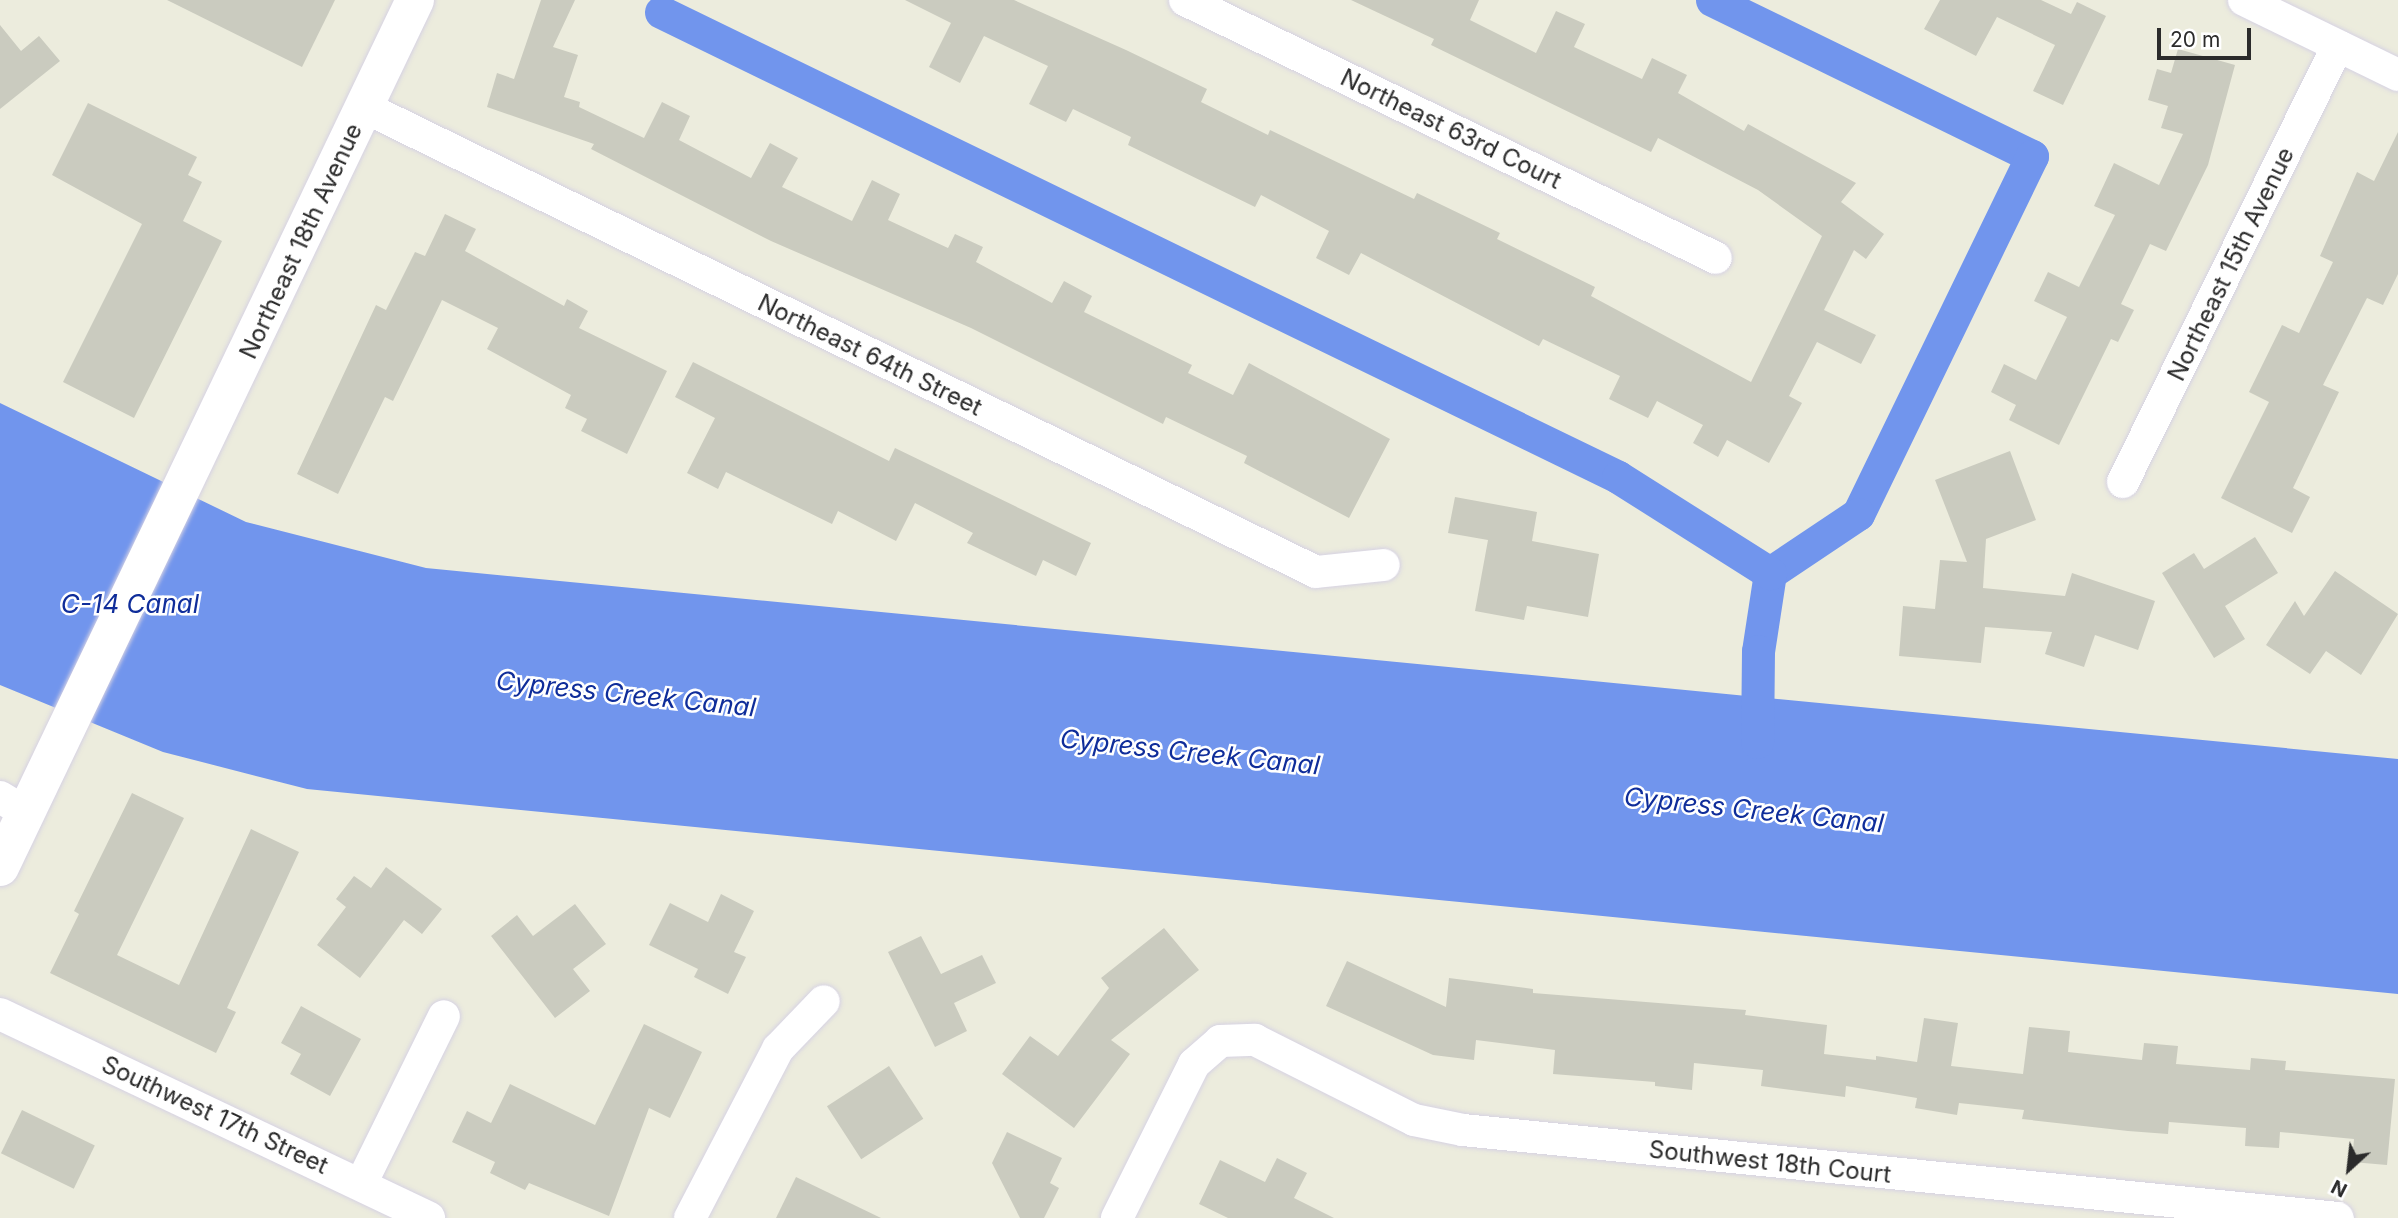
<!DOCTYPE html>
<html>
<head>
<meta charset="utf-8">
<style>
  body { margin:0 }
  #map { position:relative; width:2398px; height:1218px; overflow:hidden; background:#ececdd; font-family:Inter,sans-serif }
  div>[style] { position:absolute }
  .water>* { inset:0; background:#7195ed }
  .canal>* { height:33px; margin:-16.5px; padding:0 16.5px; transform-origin:16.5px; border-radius:16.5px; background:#7195ed }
  .building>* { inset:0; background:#cacbbf; transform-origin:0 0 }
  .roads { filter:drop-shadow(0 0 2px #d6d2e3) drop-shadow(0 0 2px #d6d2e3) }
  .minor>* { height:32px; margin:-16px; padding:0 16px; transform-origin:16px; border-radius:16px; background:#fff }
  .tertiary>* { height:38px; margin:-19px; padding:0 19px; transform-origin:19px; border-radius:19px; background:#fff }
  span { translate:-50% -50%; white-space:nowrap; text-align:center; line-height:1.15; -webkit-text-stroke:5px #fff; paint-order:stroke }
  .street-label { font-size:24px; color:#2b2b2b }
  .water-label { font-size:26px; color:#0f2d9a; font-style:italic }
  .north { position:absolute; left:2314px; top:1134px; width:70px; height:70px; -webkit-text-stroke:5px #fff; paint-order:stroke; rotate:207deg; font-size:19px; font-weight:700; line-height:28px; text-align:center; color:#2b2b2b }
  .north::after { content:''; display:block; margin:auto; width:24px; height:32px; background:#2b2b2b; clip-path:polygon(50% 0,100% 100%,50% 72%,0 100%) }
  .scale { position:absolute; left:2157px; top:28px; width:94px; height:32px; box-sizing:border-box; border:4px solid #2b2b2b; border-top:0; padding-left:9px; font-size:21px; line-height:24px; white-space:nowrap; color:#2b2b2b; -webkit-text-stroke:5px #fff; paint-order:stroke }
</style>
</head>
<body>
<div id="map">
  <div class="water">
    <div style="clip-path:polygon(0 403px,246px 522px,426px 568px,2398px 759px,2398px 994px,307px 789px,163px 752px,0 685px)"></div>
  </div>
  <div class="canal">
    <div style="left:1712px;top:0;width:356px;rotate:26deg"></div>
    <div style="left:2032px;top:156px;width:398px;rotate:115.9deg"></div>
    <div style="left:1858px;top:514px;width:106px;rotate:146.2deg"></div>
    <div style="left:1770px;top:573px;width:79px;rotate:98.7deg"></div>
    <div style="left:1758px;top:651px;width:91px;rotate:90.6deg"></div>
    <div style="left:661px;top:12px;width:1064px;rotate:25.91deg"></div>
    <div style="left:1618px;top:477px;width:180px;rotate:32.3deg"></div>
  </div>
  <div class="building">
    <div style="clip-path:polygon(167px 0,335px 0,302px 67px)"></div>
    <div style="clip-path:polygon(541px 0,575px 0,553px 47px,578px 55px,564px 97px,580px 102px,579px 107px,644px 138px,662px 102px,690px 116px,679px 140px,751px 178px,770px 143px,798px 158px,782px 187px,852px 221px,872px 180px,900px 194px,888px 220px,948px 248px,955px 234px,983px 247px,976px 262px,1052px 303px,1064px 281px,1092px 296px,1084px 312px,1192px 365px,1188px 373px,1233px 395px,1249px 363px,1390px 439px,1349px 518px,1244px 463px,1247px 456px,1166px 417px,1163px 424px,971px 328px,771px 241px,591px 149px,594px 144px,487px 107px,497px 73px,514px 79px)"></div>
    <div style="clip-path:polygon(905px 0,1014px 0,1126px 50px,1207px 89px,1201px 102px,1268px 135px,1270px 130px,1414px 199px,1417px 193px,1500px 233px,1497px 239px,1595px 287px,1591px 296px,1751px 382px,1822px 236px,1758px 190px,1658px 138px,1651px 152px,1431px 45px,1434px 39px,1351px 0,1479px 0,1470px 20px,1536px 53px,1556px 11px,1585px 24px,1574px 47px,1642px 79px,1652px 58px,1687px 75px,1678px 93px,1744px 131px,1748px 124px,1856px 183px,1841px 202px,1884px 234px,1866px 259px,1854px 250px,1824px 310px,1876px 335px,1861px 364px,1817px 342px,1789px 396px,1802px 403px,1769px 463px,1727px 440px,1718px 457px,1693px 443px,1703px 425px,1657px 401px,1648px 418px,1609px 399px,1620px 376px,1543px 339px,1539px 346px,1361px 253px,1349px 275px,1316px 258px,1329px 231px,1261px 195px,1255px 207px,1128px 145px,1131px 137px,1073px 109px,1066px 122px,1029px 104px,1048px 66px,984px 36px,960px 83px,929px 67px,951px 23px)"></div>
    <div style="clip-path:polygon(1940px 0,2041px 0,2071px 14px,2077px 2px,2106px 16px,2063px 105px,2033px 91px,2055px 45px,1997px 17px,1976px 56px,1924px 29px)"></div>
    <div style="clip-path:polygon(0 25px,21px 51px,39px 36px,60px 61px,0 109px)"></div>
    <div style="clip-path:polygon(2178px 49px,2235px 65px,2208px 165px,2166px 251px,2150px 244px,2121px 304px,2134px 310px,2118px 342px,2111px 339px,2059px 445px,2009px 420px,2016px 405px,1991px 392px,2004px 364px,2036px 380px,2067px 317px,2034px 301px,2048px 272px,2079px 287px,2115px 215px,2094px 206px,2114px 163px,2159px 185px,2183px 134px,2161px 128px,2168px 106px,2148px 100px,2157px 69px,2171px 73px)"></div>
    <div style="clip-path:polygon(88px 103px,197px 157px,188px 175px,202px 182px,183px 221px,222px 241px,134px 418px,63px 382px,142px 224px,52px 175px)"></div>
    <div style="clip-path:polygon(2398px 132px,2398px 274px,2383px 305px,2367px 298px,2323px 385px,2339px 392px,2293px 488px,2310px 497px,2292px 533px,2221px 498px,2269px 402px,2249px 392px,2282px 325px,2299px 333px,2333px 262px,2320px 256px,2357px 172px,2374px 181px)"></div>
    <div style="clip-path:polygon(445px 214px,476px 229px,465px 251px,564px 306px,567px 299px,588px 311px,579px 328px,667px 371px,627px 454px,581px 431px,587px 419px,565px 408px,571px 395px,487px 349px,498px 328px,442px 300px,393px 401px,385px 397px,338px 494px,297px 474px,376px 305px,386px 310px,415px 252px,425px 256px)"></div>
    <div style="clip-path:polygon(693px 362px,889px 461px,895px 448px,1091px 543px,1076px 576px,1043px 560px,1036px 576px,967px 543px,973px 533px,915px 503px,896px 541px,838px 511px,832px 524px,726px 472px,718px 489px,687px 473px,715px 418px,675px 397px)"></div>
    <div style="clip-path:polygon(2010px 451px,2036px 520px,1986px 539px,1983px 588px,2065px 596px,2072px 573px,2155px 601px,2138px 650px,2095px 635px,2084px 667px,2045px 654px,2052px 632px,1985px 627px,1981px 663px,1899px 656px,1903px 606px,1935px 609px,1940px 560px,1967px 562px,1935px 480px)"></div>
    <div style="clip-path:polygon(1455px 497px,1537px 512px,1532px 541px,1599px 554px,1588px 617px,1527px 606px,1524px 620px,1475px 611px,1488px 540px,1448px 533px)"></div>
    <div style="clip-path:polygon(2255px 537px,2278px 573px,2225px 606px,2245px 639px,2214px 658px,2162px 573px,2194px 553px,2204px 569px)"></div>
    <div style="clip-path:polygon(2335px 571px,2398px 614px,2361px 675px,2326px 651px,2310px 674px,2266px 645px,2295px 601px,2304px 616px)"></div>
    <div style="clip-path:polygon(132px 793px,184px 818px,117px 955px,179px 985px,251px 829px,299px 852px,227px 1008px,236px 1012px,216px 1053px,50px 973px,79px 914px,74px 911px)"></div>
    <div style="clip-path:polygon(386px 867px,442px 909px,422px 934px,404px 920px,360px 978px,317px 945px,346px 907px,336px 899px,354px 876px,371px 888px)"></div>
    <div style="clip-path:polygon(721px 894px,754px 911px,734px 952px,746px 957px,728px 994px,694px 977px,698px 969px,649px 945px,670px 903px,708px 922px)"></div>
    <div style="clip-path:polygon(575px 904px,606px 944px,573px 969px,590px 991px,555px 1018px,491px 936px,517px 915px,533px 936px)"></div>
    <div style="clip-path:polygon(1164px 928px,1199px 970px,1111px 1040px,1130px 1054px,1074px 1128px,1002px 1074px,1030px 1036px,1058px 1056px,1109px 988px,1101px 978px)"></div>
    <div style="clip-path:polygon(921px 936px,941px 974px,982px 955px,996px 983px,954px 1003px,967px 1031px,935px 1047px,888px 952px)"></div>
    <div style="clip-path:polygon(1347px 961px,1446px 1007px,1449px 978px,1533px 989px,1533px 993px,1746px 1010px,1745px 1015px,1827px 1025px,1824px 1054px,1876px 1060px,1876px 1056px,1917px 1062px,1924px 1018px,1958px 1023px,1951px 1066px,2023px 1074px,2029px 1027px,2070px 1031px,2068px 1052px,2142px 1060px,2144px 1043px,2178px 1046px,2176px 1064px,2250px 1070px,2251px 1058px,2286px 1061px,2285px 1070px,2395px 1079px,2387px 1165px,2352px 1162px,2354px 1139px,2280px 1132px,2279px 1148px,2245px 1146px,2246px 1128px,2169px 1122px,2168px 1134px,2128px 1131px,2022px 1119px,2024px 1110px,1959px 1103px,1957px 1115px,1915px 1108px,1917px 1098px,1846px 1086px,1845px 1097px,1761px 1086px,1763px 1070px,1694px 1063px,1692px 1090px,1655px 1086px,1655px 1082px,1553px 1074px,1555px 1050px,1476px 1040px,1474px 1060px,1433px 1055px,1326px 1006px)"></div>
    <div style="clip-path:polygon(301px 1006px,361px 1039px,330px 1096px,290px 1074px,301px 1054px,281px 1043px)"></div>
    <div style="clip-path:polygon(644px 1024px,702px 1052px,670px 1118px,649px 1108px,609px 1216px,529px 1183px,525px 1190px,490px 1173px,495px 1162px,452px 1142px,467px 1111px,491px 1123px,510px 1084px,595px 1125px)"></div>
    <div style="left:889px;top:1066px;width:63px;height:74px;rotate:57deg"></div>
    <div style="left:22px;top:1110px;width:81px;height:48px;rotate:26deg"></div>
    <div style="clip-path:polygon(1007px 1132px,1062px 1158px,1050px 1183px,1059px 1188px,1044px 1218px,1020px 1218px,992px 1163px)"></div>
    <div style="clip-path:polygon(1277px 1158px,1307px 1173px,1294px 1198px,1334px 1218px,1228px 1218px,1199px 1204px,1220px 1160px,1265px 1182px)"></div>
    <div style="clip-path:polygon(796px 1177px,881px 1218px,776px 1218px)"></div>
  </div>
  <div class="roads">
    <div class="minor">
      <div style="left:1185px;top:0;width:590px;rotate:25.91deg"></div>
      <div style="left:2244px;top:0;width:171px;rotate:26deg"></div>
      <div style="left:364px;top:107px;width:1059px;rotate:26.03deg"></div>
      <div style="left:1316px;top:572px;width:68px;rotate:-5.9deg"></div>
      <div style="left:2123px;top:482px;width:486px;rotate:-63.8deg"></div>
      <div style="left:0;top:797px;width:31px;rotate:31deg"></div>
      <div style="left:0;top:1014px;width:475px;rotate:25.4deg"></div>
      <div style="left:361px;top:1184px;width:187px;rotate:-63.7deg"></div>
      <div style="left:690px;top:1218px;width:191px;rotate:-62.5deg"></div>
      <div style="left:778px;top:1049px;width:66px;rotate:-46.2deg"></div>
      <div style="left:1117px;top:1218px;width:172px;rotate:-63.4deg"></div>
      <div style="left:1194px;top:1064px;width:35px;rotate:-41deg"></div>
      <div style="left:1220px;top:1041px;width:35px;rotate:-2deg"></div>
      <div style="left:1255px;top:1040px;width:178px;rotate:26.7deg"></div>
      <div style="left:1414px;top:1120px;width:50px;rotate:11.5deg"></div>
      <div style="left:1463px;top:1130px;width:879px;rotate:5.74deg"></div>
    </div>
    <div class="tertiary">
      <div style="left:0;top:867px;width:961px;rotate:-64.42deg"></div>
    </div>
  </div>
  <div class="street-label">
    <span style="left:1451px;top:129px;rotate:26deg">Northeast 63rd Court</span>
    <span style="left:301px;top:241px;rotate:-65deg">Northeast 18th Avenue</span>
    <span style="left:2231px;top:264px;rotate:-64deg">Northeast 15th Avenue</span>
    <span style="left:870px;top:355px;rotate:26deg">Northeast 64th Street</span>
    <span style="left:215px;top:1115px;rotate:25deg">Southwest 17th Street</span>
    <span style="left:1770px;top:1162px;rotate:6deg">Southwest 18th Court</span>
  </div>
  <div class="water-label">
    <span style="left:130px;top:604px">C-14 Canal</span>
    <span style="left:626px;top:694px;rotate:6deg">Cypress Creek Canal</span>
    <span style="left:1190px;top:752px;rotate:6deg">Cypress Creek Canal</span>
    <span style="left:1754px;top:810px;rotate:6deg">Cypress Creek Canal</span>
  </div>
  <div class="north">N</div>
  <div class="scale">20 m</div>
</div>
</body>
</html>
